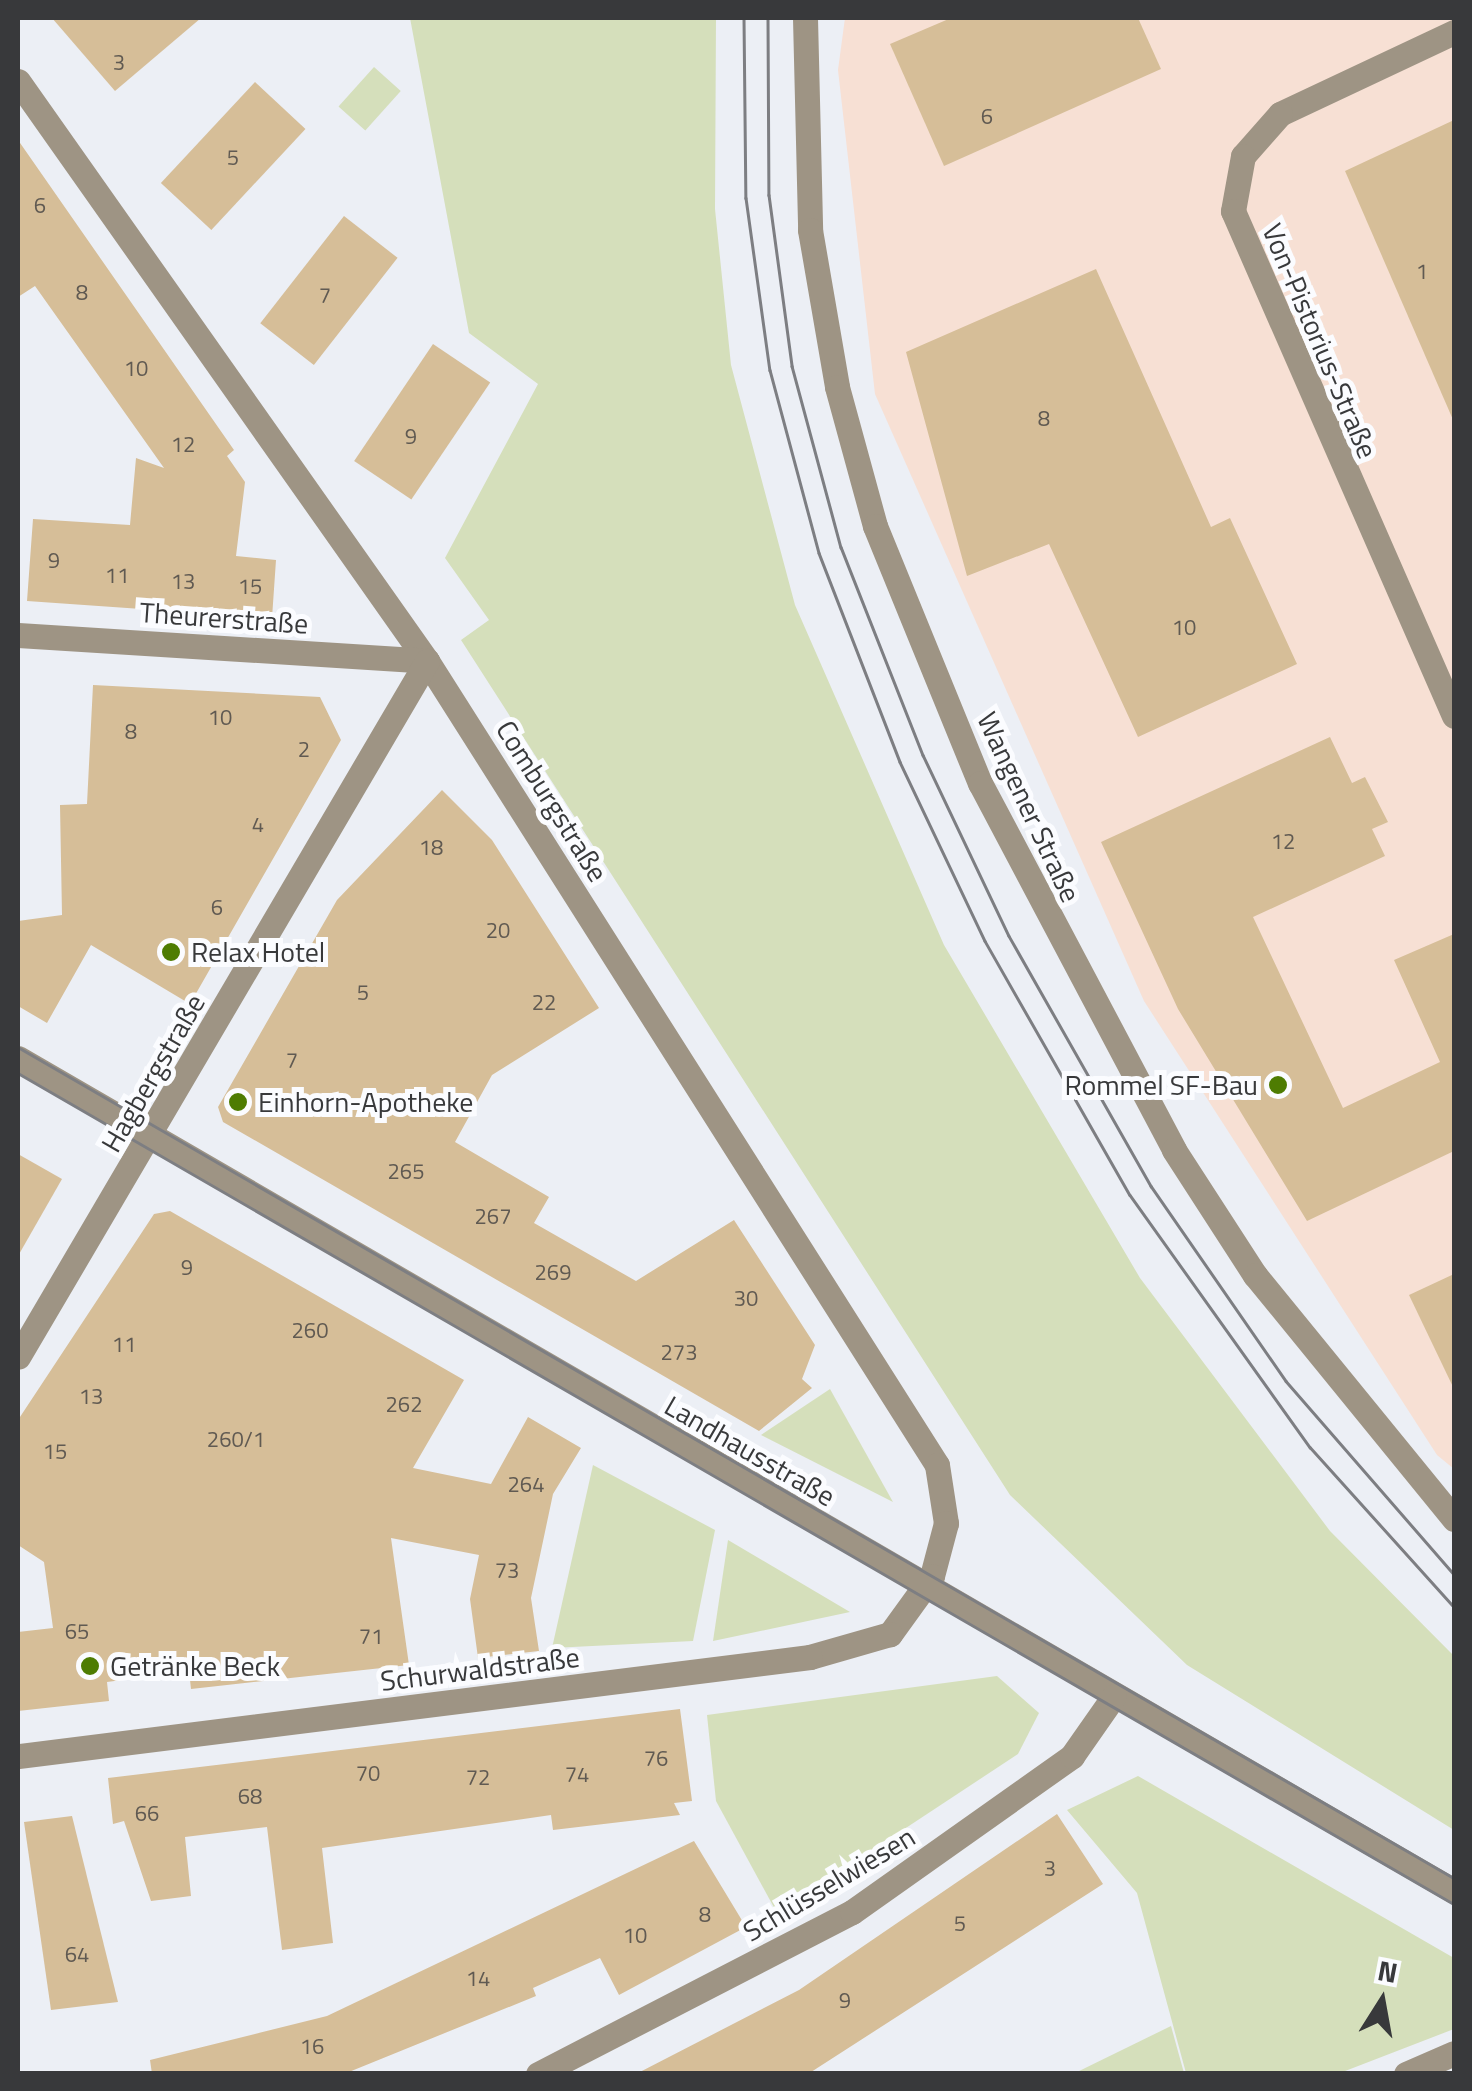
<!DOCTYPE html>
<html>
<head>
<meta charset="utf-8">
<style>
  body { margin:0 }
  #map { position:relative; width:1472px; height:2091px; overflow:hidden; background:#eceff5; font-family:"Titillium Web",sans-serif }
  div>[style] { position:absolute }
  .commercial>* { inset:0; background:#f7e0d4 }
  .green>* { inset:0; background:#d5dfbb; transform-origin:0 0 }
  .building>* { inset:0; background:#d6be98; transform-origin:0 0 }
  .minor>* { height:25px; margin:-12.5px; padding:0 12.5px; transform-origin:12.5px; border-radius:12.5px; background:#9e9484 }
  .tram>* { height:2.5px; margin:-1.25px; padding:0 1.25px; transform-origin:1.25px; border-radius:1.25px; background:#7d7e82 }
  .dots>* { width:28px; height:28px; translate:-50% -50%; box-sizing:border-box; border:5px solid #fbfcff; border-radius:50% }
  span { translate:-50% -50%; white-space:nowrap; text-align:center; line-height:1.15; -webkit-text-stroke:10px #fbfcff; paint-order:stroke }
  .number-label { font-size:22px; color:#605a52 }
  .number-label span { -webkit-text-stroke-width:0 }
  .street-label { font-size:28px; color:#38393b }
  .poi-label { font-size:28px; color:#38393b }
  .left { translate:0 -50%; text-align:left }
  .right { translate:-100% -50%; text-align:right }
  .frame { position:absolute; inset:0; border:20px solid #38393b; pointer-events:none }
  .north { position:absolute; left:1332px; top:1951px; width:100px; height:100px; -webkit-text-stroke:8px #fbfcff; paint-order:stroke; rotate:11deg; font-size:28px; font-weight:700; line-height:40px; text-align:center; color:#38393b }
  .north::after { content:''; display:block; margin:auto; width:35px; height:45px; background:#38393b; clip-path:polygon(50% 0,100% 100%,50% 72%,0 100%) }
</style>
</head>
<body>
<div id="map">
  <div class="commercial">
    <div style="clip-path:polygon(845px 18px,1454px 18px,1454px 1469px,1437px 1455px,1144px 1001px,875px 394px,838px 70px)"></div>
  </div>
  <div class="green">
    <div style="clip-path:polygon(410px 18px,716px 18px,715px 209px,731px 365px,795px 605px,944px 945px,1140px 1278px,1330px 1531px,1454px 1656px,1454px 1830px,1187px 1665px,1010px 1495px,461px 640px,489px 620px,445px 558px,538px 384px,469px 333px)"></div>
    <div style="left:374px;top:67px;width:36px;height:53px;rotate:42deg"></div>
    <div style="clip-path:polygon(830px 1389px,893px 1502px,761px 1435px)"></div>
    <div style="clip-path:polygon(593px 1465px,715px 1530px,693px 1641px,552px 1648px)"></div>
    <div style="clip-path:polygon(728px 1540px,850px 1612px,713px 1641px)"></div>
    <div style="clip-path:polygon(997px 1676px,1039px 1713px,1018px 1754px,777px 1913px,716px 1801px,707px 1715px)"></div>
    <div style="clip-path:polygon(1138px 1776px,1454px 1958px,1454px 2029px,1340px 2073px,1186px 2073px,1137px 1893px,1067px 1810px)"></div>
    <div style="clip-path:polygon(1171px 2026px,1184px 2073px,1075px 2073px)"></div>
  </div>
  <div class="building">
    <div style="clip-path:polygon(52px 18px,201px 18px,115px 91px)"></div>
    <div style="clip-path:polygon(951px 18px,1138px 18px,1161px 69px,944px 166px,890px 44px)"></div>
    <div style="left:255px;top:82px;width:69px;height:138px;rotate:43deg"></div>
    <div style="clip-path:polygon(1454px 120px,1454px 422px,1345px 171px)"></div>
    <div style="clip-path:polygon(18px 140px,234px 450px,227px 456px,245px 482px,236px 556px,276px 560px,272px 618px,27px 601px,33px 519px,130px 525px,136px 458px,164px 468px,35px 286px,18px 297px)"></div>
    <div style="left:344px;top:216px;width:68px;height:136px;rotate:38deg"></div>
    <div style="clip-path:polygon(1096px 269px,1211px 527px,1230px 518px,1297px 664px,1138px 737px,1049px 544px,967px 576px,906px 352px)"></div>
    <div style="left:433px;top:344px;width:69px;height:141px;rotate:34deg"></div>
    <div style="clip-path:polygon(93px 685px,320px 697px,341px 740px,190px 1004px,91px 945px,47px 1023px,18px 1006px,18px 921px,62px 915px,60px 805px,87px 804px)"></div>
    <div style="clip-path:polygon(1330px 737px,1352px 783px,1365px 777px,1388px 822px,1372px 829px,1385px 856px,1253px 917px,1343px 1108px,1440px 1062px,1394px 960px,1454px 934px,1454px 1151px,1307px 1221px,1178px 1009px,1101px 842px)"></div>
    <div style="clip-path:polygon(442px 790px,492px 840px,599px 1008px,492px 1075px,455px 1142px,549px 1197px,534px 1223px,636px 1281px,734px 1220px,815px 1345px,802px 1379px,812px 1388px,759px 1431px,223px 1122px,218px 1107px,337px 900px)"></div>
    <div style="clip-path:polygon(18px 1154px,62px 1179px,18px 1256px)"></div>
    <div style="clip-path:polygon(170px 1211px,464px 1380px,413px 1468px,491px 1484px,528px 1417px,581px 1448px,553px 1494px,531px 1598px,539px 1651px,478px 1658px,470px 1599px,479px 1555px,391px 1538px,409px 1665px,191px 1689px,189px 1671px,107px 1682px,109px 1701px,18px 1711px,18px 1632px,53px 1628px,44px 1562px,18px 1545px,18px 1420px,154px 1214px)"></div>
    <div style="clip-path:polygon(1454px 1274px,1454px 1389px,1409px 1295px)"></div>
    <div style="clip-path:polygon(680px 1709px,692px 1801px,674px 1803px,680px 1815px,553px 1830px,551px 1815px,322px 1848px,333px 1943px,282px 1950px,267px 1827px,185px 1837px,191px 1896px,151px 1901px,124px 1821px,113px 1824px,108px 1778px)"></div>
    <div style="clip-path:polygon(1057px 1814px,1103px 1884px,808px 2074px,636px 2074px,799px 1990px)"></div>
    <div style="clip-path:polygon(72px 1816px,118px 2002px,51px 2010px,24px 1822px)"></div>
    <div style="clip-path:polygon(694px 1841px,746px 1927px,619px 1995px,600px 1958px,533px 1988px,536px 1996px,344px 2074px,152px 2074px,150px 2060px,327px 2016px)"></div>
  </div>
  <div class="minor">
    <div style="left:805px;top:18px;width:212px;rotate:88.6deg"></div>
    <div style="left:810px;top:230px;width:159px;rotate:80.2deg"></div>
    <div style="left:837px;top:387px;width:144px;rotate:74.7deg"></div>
    <div style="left:875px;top:526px;width:278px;rotate:67.8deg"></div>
    <div style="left:980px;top:783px;width:415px;rotate:62.1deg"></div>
    <div style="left:1174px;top:1150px;width:149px;rotate:57.1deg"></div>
    <div style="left:1255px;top:1275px;width:315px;rotate:50.8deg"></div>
    <div style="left:1454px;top:32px;width:192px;rotate:154.8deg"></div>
    <div style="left:1280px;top:114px;width:56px;rotate:131.4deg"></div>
    <div style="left:1243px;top:156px;width:56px;rotate:100.3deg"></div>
    <div style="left:1233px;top:211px;width:551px;rotate:66.36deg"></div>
    <div style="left:18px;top:81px;width:710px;rotate:54.81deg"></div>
    <div style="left:427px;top:661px;width:952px;rotate:57.61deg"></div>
    <div style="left:937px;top:1465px;width:59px;rotate:81.2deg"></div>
    <div style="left:946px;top:1523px;width:55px;rotate:104.8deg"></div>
    <div style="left:932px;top:1576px;width:72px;rotate:125.9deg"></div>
    <div style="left:890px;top:1634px;width:83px;rotate:164deg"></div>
    <div style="left:810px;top:1657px;width:798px;rotate:172.87deg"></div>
    <div style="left:18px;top:635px;width:410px;rotate:3.6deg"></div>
    <div style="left:427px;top:661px;width:807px;rotate:120.44deg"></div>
    <div style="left:18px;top:1058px;width:1660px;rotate:30.12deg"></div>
    <div style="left:538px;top:2074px;width:353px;rotate:-27.3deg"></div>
    <div style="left:852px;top:1912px;width:270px;rotate:-35.3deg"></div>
    <div style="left:1072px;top:1756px;width:73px;rotate:-55deg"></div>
    <div style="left:1406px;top:2074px;width:52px;rotate:-23.6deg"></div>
  </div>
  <div class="tram">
    <div style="left:744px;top:18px;width:180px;rotate:89.4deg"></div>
    <div style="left:746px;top:198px;width:174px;rotate:82.1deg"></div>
    <div style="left:770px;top:370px;width:189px;rotate:75deg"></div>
    <div style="left:819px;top:553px;width:224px;rotate:68.8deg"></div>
    <div style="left:900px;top:762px;width:198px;rotate:64.6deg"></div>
    <div style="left:985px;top:941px;width:292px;rotate:60.3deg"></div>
    <div style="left:1130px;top:1195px;width:310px;rotate:54.5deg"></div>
    <div style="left:1310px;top:1447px;width:215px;rotate:48deg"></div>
    <div style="left:768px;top:18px;width:177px;rotate:89.7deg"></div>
    <div style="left:769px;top:195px;width:173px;rotate:82.3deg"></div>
    <div style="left:792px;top:366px;width:188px;rotate:74.9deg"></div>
    <div style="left:841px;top:547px;width:224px;rotate:68.5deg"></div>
    <div style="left:923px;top:755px;width:200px;rotate:64.6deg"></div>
    <div style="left:1009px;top:936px;width:288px;rotate:60.4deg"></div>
    <div style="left:1151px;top:1186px;width:237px;rotate:55.3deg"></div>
    <div style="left:1286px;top:1381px;width:256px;rotate:49deg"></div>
    <div style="left:18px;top:1047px;width:1659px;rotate:30.06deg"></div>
    <div style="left:18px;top:1073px;width:1659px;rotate:30.06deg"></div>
  </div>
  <div class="dots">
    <div style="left:171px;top:952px;background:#4e7c02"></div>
    <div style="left:1278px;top:1085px;background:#4e7c02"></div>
    <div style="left:238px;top:1102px;background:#4e7c02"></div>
    <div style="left:90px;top:1666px;background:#4e7c02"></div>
  </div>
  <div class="number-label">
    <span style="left:119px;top:63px">3</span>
    <span style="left:987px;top:117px">6</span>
    <span style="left:233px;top:158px">5</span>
    <span style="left:40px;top:206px">6</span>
    <span style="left:1422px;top:272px">1</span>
    <span style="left:82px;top:293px">8</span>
    <span style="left:325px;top:296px">7</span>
    <span style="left:136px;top:369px">10</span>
    <span style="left:1044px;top:419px">8</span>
    <span style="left:411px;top:437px">9</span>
    <span style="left:183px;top:445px">12</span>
    <span style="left:54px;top:561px">9</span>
    <span style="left:117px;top:576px">11</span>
    <span style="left:183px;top:582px">13</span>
    <span style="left:250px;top:587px">15</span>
    <span style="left:1184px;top:628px">10</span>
    <span style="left:220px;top:718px">10</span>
    <span style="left:131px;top:732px">8</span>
    <span style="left:304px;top:750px">2</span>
    <span style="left:258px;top:825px">4</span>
    <span style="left:1283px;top:842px">12</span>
    <span style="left:431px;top:848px">18</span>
    <span style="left:217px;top:908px">6</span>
    <span style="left:498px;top:931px">20</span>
    <span style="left:363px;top:993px">5</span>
    <span style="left:544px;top:1003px">22</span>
    <span style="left:292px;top:1061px">7</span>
    <span style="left:406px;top:1172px">265</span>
    <span style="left:493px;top:1217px">267</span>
    <span style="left:187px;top:1268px">9</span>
    <span style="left:553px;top:1273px">269</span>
    <span style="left:746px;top:1299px">30</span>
    <span style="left:310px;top:1331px">260</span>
    <span style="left:124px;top:1345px">11</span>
    <span style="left:679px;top:1353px">273</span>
    <span style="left:91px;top:1397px">13</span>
    <span style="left:404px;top:1405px">262</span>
    <span style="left:236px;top:1440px">260/1</span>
    <span style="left:55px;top:1452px">15</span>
    <span style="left:526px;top:1485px">264</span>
    <span style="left:507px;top:1571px">73</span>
    <span style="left:77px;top:1632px">65</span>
    <span style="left:371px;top:1637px">71</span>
    <span style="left:656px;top:1759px">76</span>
    <span style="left:368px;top:1774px">70</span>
    <span style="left:577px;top:1775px">74</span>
    <span style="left:478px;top:1778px">72</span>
    <span style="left:250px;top:1797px">68</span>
    <span style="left:147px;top:1814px">66</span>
    <span style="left:1050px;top:1869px">3</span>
    <span style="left:705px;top:1915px">8</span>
    <span style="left:960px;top:1924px">5</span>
    <span style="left:635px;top:1936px">10</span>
    <span style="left:77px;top:1955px">64</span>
    <span style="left:478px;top:1979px">14</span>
    <span style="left:845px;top:2001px">9</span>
    <span style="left:312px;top:2047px">16</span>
  </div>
  <div class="street-label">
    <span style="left:1320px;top:341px;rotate:67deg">Von-Pistorius-Straße</span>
    <span style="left:224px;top:618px;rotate:4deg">Theurerstraße</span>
    <span style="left:552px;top:801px;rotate:58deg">Comburgstraße</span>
    <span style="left:1029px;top:807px;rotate:65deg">Wangener Straße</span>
    <span style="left:153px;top:1073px;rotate:-60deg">Hagbergstraße</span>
    <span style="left:750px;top:1451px;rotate:30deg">Landhausstraße</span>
    <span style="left:480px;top:1669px;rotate:-7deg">Schurwaldstraße</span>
    <span style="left:829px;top:1884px;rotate:-31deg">Schlüsselwiesen</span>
  </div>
  <div class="poi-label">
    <span class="left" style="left:191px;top:952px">Relax Hotel</span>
    <span class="right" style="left:1258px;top:1085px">Rommel SF-Bau</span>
    <span class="left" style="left:258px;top:1102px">Einhorn-Apotheke</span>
    <span class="left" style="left:110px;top:1666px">Getränke Beck</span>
  </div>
  <div class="frame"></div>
  <div class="north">N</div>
</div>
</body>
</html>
